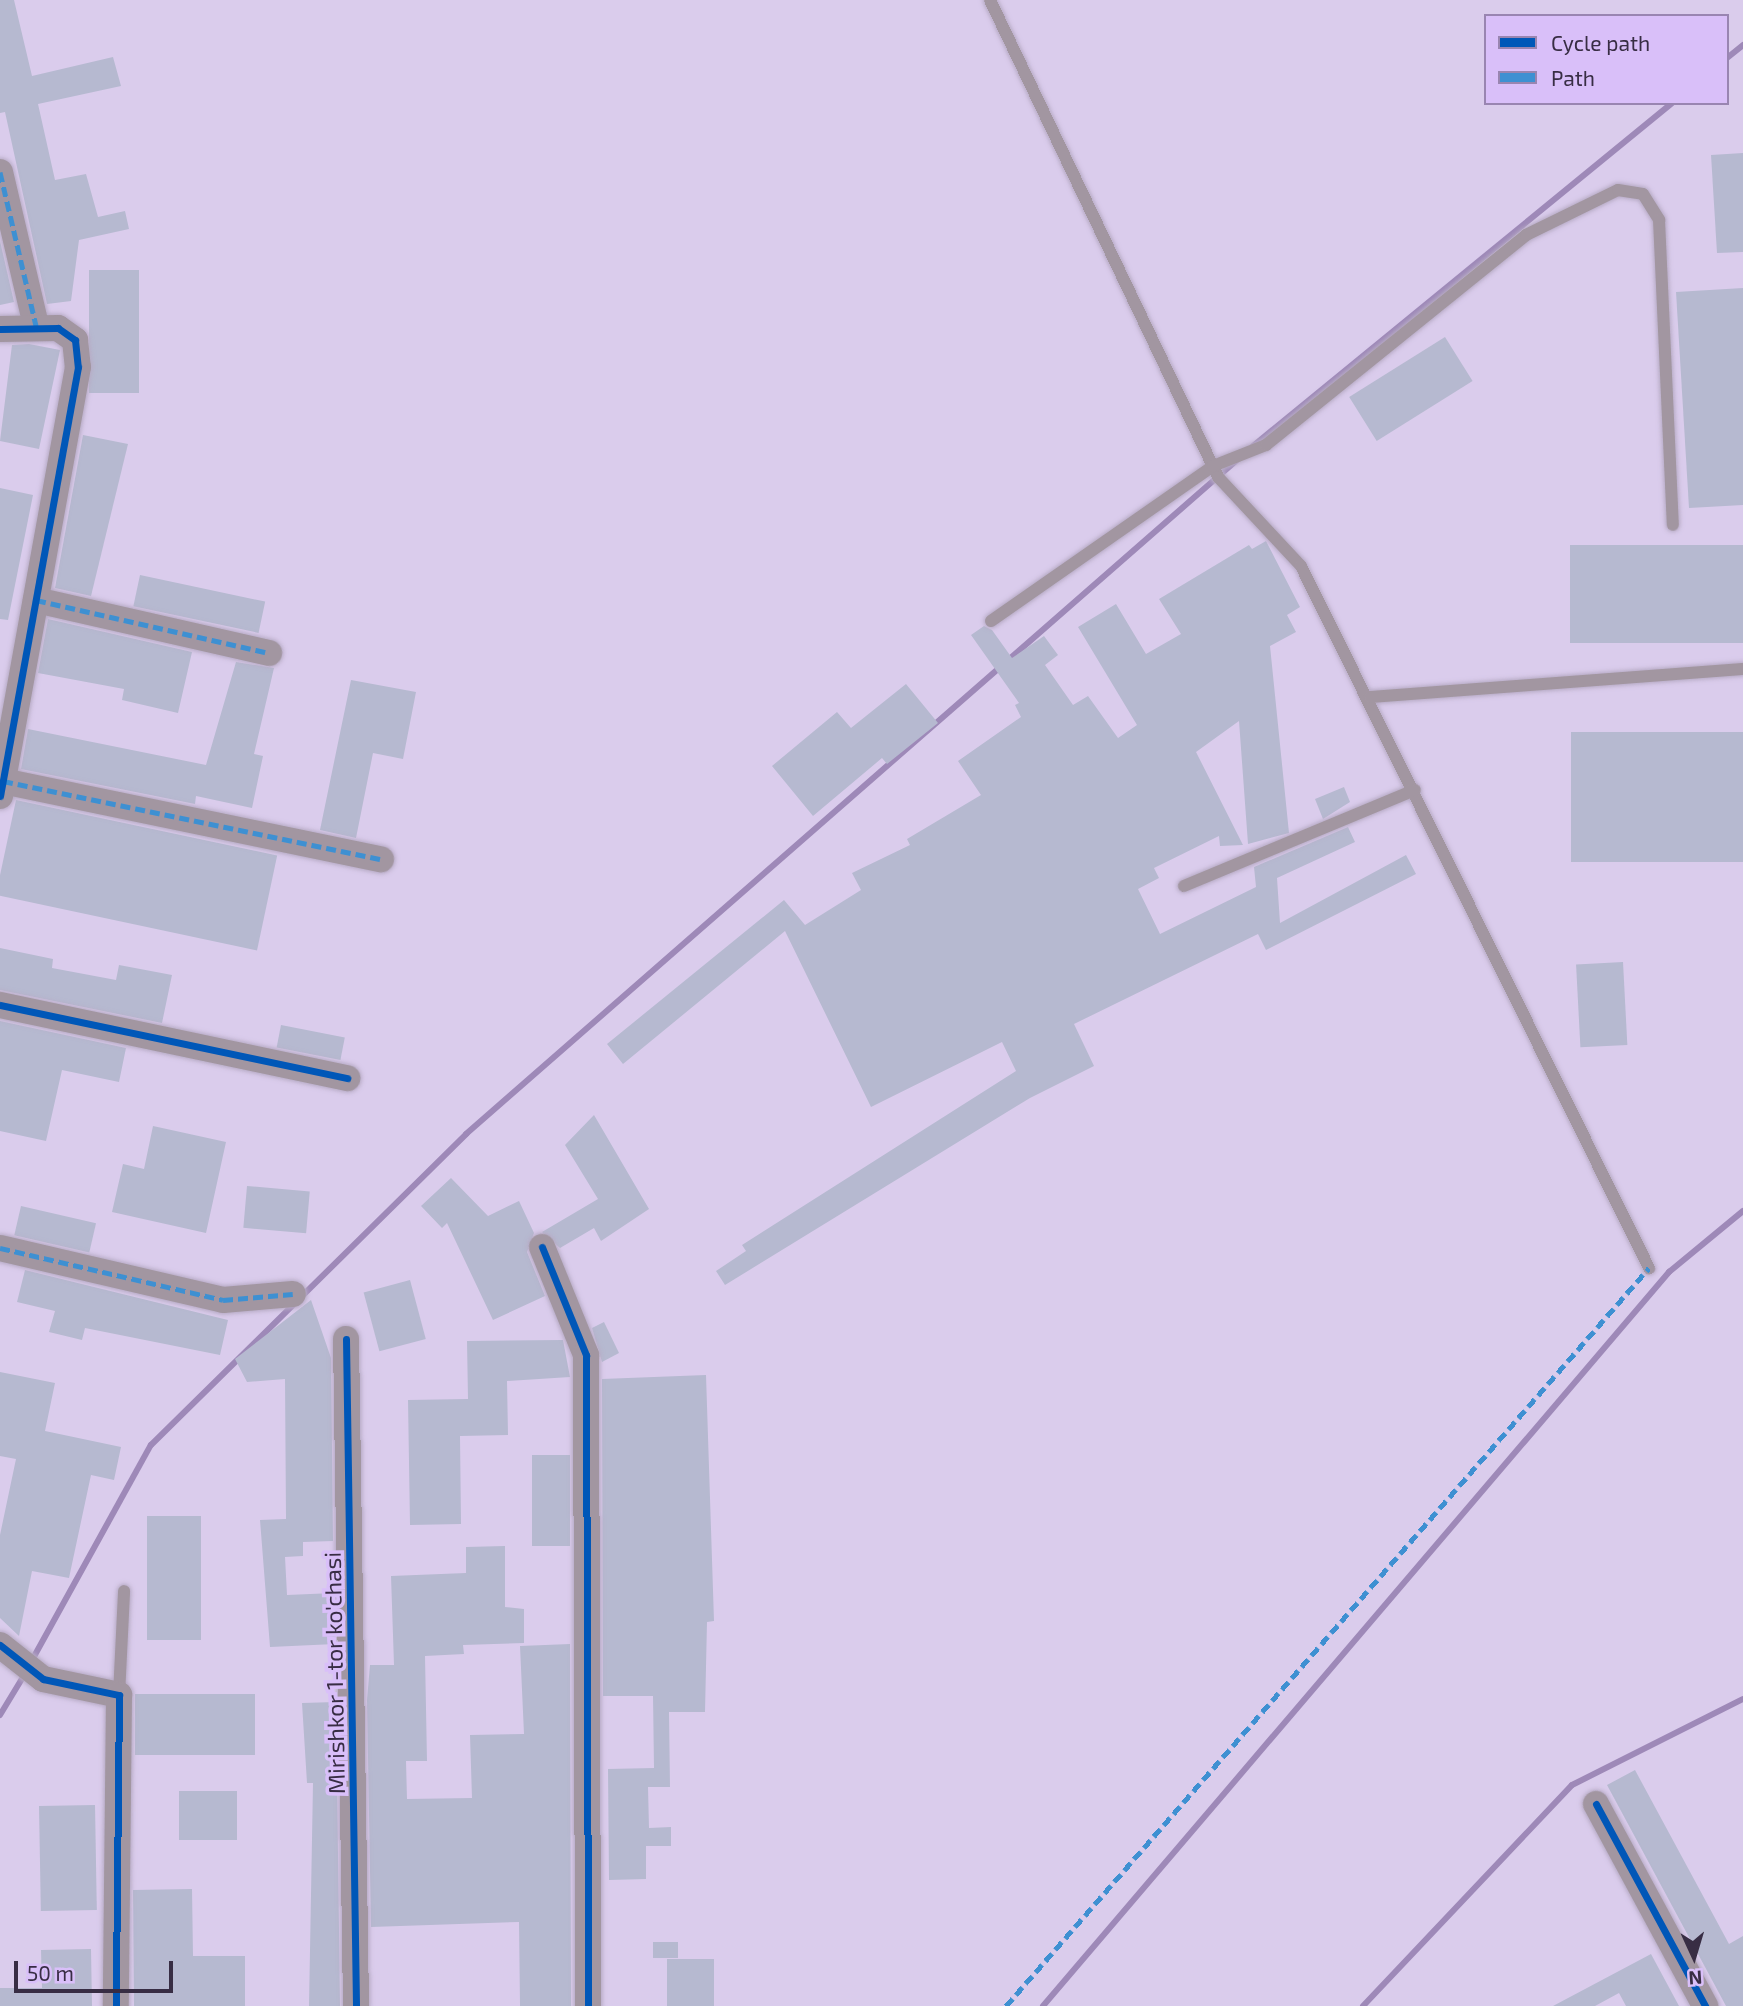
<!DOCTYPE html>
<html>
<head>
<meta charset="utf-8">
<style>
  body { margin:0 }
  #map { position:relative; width:1743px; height:2006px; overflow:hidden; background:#daccec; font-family:"Exo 2",sans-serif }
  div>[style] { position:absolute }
  .stream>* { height:6px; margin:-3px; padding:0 3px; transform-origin:3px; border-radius:3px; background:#9e89b8 }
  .building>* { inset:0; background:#b6b9d0; transform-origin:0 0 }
  .roads { filter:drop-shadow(0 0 2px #b7abc5) drop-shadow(0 0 2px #b7abc5) }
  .lane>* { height:12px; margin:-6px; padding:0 6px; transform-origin:6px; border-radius:6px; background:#a296a1 }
  .street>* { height:26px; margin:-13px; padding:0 13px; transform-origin:13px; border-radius:13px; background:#a296a1 }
  .quiet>* { height:5px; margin-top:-2.5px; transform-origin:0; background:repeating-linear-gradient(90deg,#3e90d2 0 10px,transparent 0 15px) }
  .cycleway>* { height:7px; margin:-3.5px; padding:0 3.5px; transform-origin:3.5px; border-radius:3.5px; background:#0057b8 }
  span { translate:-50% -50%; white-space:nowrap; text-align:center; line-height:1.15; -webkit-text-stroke:7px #d9bff9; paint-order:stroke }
  .street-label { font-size:23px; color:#382d44 }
  .legend { position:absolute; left:1484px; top:14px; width:245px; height:91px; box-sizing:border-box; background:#d9bff9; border:2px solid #9985b1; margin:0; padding:9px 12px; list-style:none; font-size:21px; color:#382d44 }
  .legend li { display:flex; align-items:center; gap:14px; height:35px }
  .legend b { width:35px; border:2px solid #9985b1 }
  .north { position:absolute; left:1659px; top:1922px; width:70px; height:70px; -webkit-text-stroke:5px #d9bff9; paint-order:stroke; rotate:176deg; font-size:19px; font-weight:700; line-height:28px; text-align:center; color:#382d44 }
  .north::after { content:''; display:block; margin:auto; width:24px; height:32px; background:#382d44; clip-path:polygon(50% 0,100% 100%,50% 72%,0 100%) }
  .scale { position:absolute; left:14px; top:1961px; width:159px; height:32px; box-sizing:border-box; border:4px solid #382d44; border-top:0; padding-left:9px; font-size:21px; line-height:24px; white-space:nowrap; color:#382d44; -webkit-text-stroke:5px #d9bff9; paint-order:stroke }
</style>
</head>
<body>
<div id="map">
  <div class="stream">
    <div style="left:1727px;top:58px;width:21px;rotate:-39deg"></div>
    <div style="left:1253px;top:446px;width:541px;rotate:-39.3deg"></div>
    <div style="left:31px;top:1662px;width:248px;rotate:-61.1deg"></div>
    <div style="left:151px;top:1445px;width:443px;rotate:-44.6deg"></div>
    <div style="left:466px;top:1134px;width:1024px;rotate:-41.16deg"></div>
    <div style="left:0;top:1715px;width:50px;rotate:-58.8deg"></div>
    <div style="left:1043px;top:2006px;width:965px;rotate:-49.54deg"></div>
    <div style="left:1669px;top:1272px;width:96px;rotate:-39.5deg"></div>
    <div style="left:1363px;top:2006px;width:304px;rotate:-46.6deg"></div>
    <div style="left:1572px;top:1785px;width:191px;rotate:-26.7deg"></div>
  </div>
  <div class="building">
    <div style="clip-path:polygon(0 0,14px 0,32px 76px,113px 57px,121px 86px,38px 104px,55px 180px,86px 174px,98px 217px,125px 211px,129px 229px,79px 240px,71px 301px,47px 304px,5px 112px,0 113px)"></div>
    <div style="clip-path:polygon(1743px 153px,1743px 252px,1717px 253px,1711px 155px)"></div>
    <div style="clip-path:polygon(0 241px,14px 302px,0 305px)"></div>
    <div style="left:139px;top:270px;width:123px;height:50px;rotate:90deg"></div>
    <div style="clip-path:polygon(1743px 288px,1743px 505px,1689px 508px,1676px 292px)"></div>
    <div style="left:1445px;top:337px;width:52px;height:113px;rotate:58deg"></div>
    <div style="clip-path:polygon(29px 344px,60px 350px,39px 449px,0 441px,12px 345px)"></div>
    <div style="clip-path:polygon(83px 435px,128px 444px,91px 596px,55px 588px)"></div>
    <div style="clip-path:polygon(0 488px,33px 495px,8px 620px,0 619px)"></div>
    <div style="clip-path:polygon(1266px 541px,1300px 607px,1287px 615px,1296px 632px,1270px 646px,1289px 833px,1248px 844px,1239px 721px,1196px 752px,1243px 845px,1220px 846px,1219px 836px,1154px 868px,1159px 878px,1138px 889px,1160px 934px,1256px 887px,1254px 867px,1348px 827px,1355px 842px,1277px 878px,1280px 923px,1406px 855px,1416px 874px,1266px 950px,1258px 934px,1074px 1024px,1094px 1066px,1030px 1098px,725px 1285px,716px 1271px,746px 1251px,742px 1245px,1016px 1071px,1002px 1042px,871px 1107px,785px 931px,623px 1064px,607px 1044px,784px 900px,805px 925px,861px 890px,852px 873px,910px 845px,907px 839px,981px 795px,958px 761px,1021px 717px,1015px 705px,1019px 703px,971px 635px,984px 626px,992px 630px,1012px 658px,1044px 636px,1058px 655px,1045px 665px,1073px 705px,1088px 696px,1118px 738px,1137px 725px,1078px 627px,1116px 604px,1146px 654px,1181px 634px,1159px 599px,1249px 545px,1252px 549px)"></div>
    <div style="left:1743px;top:545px;width:98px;height:173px;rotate:90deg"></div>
    <div style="left:140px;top:575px;width:128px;height:32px;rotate:12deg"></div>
    <div style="clip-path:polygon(48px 619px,192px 652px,178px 713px,122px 700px,124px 689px,38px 673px)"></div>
    <div style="clip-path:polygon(236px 662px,274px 668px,254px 754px,263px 756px,252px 808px,196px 796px,195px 804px,21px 769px,28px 729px,206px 765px)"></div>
    <div style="clip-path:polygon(351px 680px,416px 692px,403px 759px,373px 753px,356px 838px,320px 830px)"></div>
    <div style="clip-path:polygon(906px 684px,938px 723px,887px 764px,882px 758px,813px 816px,772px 766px,837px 712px,851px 728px)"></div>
    <div style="left:1743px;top:732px;width:130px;height:172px;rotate:90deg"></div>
    <div style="clip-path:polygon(1344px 787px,1350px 802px,1323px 819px,1315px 799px)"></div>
    <div style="left:16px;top:800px;width:267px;height:97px;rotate:12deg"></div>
    <div style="clip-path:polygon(0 948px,53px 959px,52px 968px,116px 980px,119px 965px,172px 975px,162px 1023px,0 990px)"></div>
    <div style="left:1623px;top:962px;width:83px;height:47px;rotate:87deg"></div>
    <div style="clip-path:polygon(0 1021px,126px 1048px,119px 1082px,62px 1070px,46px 1141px,0 1131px)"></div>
    <div style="left:281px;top:1025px;width:65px;height:23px;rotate:11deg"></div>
    <div style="clip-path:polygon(594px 1115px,649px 1209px,601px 1241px,594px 1228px,560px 1248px,542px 1232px,598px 1199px,565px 1145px)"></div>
    <div style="clip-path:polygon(153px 1126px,226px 1142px,206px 1233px,112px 1212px,123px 1164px,144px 1169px)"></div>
    <div style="clip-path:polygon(451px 1178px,488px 1216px,519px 1201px,534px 1233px,527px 1252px,545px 1296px,493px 1320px,447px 1223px,442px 1228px,421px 1206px)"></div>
    <div style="left:247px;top:1186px;width:63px;height:42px;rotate:5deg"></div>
    <div style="left:21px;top:1206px;width:77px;height:30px;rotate:13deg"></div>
    <div style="clip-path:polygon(25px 1270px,228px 1320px,220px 1355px,85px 1328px,82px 1340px,49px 1332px,55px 1311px,17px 1302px)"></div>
    <div style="left:410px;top:1280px;width:61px;height:48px;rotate:75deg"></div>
    <div style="clip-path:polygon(311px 1300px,331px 1358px,333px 1541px,303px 1542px,303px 1556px,285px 1557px,287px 1595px,334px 1593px,335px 1644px,270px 1647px,260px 1520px,286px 1519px,285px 1379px,247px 1382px,235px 1359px)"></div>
    <div style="clip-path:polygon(604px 1322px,619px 1353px,602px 1362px,592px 1328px)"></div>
    <div style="clip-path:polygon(563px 1340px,570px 1377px,507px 1381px,508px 1435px,460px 1436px,461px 1524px,410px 1525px,408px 1400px,468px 1399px,467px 1341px)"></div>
    <div style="clip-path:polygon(0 1372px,55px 1383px,45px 1431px,121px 1447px,114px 1480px,91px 1475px,69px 1578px,32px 1571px,19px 1636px,0 1618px,0 1535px,16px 1459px,0 1456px)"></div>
    <div style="clip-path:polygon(706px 1375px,714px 1621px,707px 1622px,705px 1712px,669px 1712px,670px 1787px,648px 1787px,649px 1828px,671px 1827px,671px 1846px,646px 1846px,646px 1879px,609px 1880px,608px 1769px,654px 1768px,653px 1696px,603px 1696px,602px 1379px)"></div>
    <div style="left:532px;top:1455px;width:38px;height:91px"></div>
    <div style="left:147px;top:1516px;width:54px;height:124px"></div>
    <div style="clip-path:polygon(505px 1546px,505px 1607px,524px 1609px,524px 1643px,463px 1645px,464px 1654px,425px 1656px,427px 1761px,406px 1761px,407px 1799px,472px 1798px,470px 1735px,524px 1734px,520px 1646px,570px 1644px,571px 2006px,520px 2006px,519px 1922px,371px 1927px,367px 1700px,370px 1665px,394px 1665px,391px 1576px,466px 1573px,466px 1547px)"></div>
    <div style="left:135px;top:1694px;width:120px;height:61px"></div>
    <div style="clip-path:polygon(336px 1702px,340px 2006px,309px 2006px,313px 1783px,307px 1783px,302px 1703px)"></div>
    <div style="clip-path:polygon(1635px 1770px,1729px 1944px,1743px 1936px,1743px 2006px,1726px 2006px,1607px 1785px)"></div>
    <div style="left:237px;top:1791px;width:49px;height:58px;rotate:90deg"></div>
    <div style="left:95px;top:1805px;width:105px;height:56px;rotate:89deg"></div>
    <div style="clip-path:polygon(192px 1889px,193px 1956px,245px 1956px,245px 2006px,134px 2006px,133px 1890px)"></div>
    <div style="left:653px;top:1942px;width:25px;height:16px"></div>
    <div style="clip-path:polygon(91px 1949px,92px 2006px,0 2006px,0 1988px,42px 1988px,41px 1950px)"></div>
    <div style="clip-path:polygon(1651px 1954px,1679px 2006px,1626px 2006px,1619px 1993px,1595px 2006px,1553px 2006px)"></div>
    <div style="left:667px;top:1959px;width:47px;height:47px"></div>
  </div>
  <div class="roads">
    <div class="lane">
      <div style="left:990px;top:0;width:529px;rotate:64.45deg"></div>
      <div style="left:1218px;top:477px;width:122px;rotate:47deg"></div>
      <div style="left:1301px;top:566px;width:784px;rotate:63.63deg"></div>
      <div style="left:991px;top:621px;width:271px;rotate:-34.9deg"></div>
      <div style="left:1213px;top:466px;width:57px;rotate:-21.6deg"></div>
      <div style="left:1266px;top:445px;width:334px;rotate:-38.9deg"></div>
      <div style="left:1526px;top:235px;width:102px;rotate:-26.1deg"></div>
      <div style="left:1618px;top:190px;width:25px;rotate:9deg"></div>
      <div style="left:1643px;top:194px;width:31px;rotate:58deg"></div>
      <div style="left:1659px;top:220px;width:305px;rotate:87.4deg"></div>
      <div style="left:1370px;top:697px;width:374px;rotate:-4.3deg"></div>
      <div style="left:1184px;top:886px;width:250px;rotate:-22.6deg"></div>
      <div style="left:119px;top:1695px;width:104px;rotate:-87.2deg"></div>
    </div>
    <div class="street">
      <div style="left:0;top:172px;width:158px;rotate:76.8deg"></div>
      <div style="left:0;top:329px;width:58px;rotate:-1deg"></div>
      <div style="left:58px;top:328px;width:21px;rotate:35deg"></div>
      <div style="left:75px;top:340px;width:27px;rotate:84deg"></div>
      <div style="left:78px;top:367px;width:436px;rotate:100.3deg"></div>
      <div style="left:36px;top:600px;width:239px;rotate:12.8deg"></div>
      <div style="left:3px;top:781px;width:386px;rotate:11.7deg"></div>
      <div style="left:0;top:1005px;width:355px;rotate:11.9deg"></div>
      <div style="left:542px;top:1247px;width:117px;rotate:67.8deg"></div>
      <div style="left:586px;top:1355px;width:651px;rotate:89.82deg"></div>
      <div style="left:0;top:1248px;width:229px;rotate:13.1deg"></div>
      <div style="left:223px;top:1300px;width:70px;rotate:-4.9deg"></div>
      <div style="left:346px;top:1339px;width:667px;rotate:89.14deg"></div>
      <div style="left:0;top:1645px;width:55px;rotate:38.3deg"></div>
      <div style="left:43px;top:1679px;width:78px;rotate:11.9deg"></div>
      <div style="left:119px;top:1695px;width:311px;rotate:90.6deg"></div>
      <div style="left:1596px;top:1804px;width:230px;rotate:61.6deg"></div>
    </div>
  </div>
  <div class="quiet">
    <div style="left:0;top:172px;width:158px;rotate:76.8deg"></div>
    <div style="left:36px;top:600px;width:239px;rotate:12.8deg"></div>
    <div style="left:3px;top:781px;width:386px;rotate:11.7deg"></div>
    <div style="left:0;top:1248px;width:229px;rotate:13.1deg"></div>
    <div style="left:223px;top:1300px;width:70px;rotate:-4.9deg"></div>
    <div style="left:1006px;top:2006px;width:979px;rotate:-48.94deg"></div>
  </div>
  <div class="cycleway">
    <div style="left:0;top:329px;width:58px;rotate:-1deg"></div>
    <div style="left:58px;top:328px;width:21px;rotate:35deg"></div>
    <div style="left:75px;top:340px;width:27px;rotate:84deg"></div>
    <div style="left:78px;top:367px;width:436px;rotate:100.3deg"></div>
    <div style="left:0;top:1005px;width:355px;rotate:11.9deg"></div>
    <div style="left:542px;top:1247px;width:117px;rotate:67.8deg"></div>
    <div style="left:586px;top:1355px;width:651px;rotate:89.82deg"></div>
    <div style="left:346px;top:1339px;width:667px;rotate:89.14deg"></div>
    <div style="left:0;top:1645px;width:55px;rotate:38.3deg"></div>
    <div style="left:43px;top:1679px;width:78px;rotate:11.9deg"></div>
    <div style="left:119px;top:1695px;width:311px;rotate:90.6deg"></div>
    <div style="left:1596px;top:1804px;width:230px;rotate:61.6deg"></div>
  </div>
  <div class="street-label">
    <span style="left:334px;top:1673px;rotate:-91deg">Mirishkor 1-tor ko'chasi</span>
  </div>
  <ul class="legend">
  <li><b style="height:9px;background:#0057b8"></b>Cycle path</li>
  <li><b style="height:9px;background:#3e90d2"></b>Path</li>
  </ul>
  <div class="north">N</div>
  <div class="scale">50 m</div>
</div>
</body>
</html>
